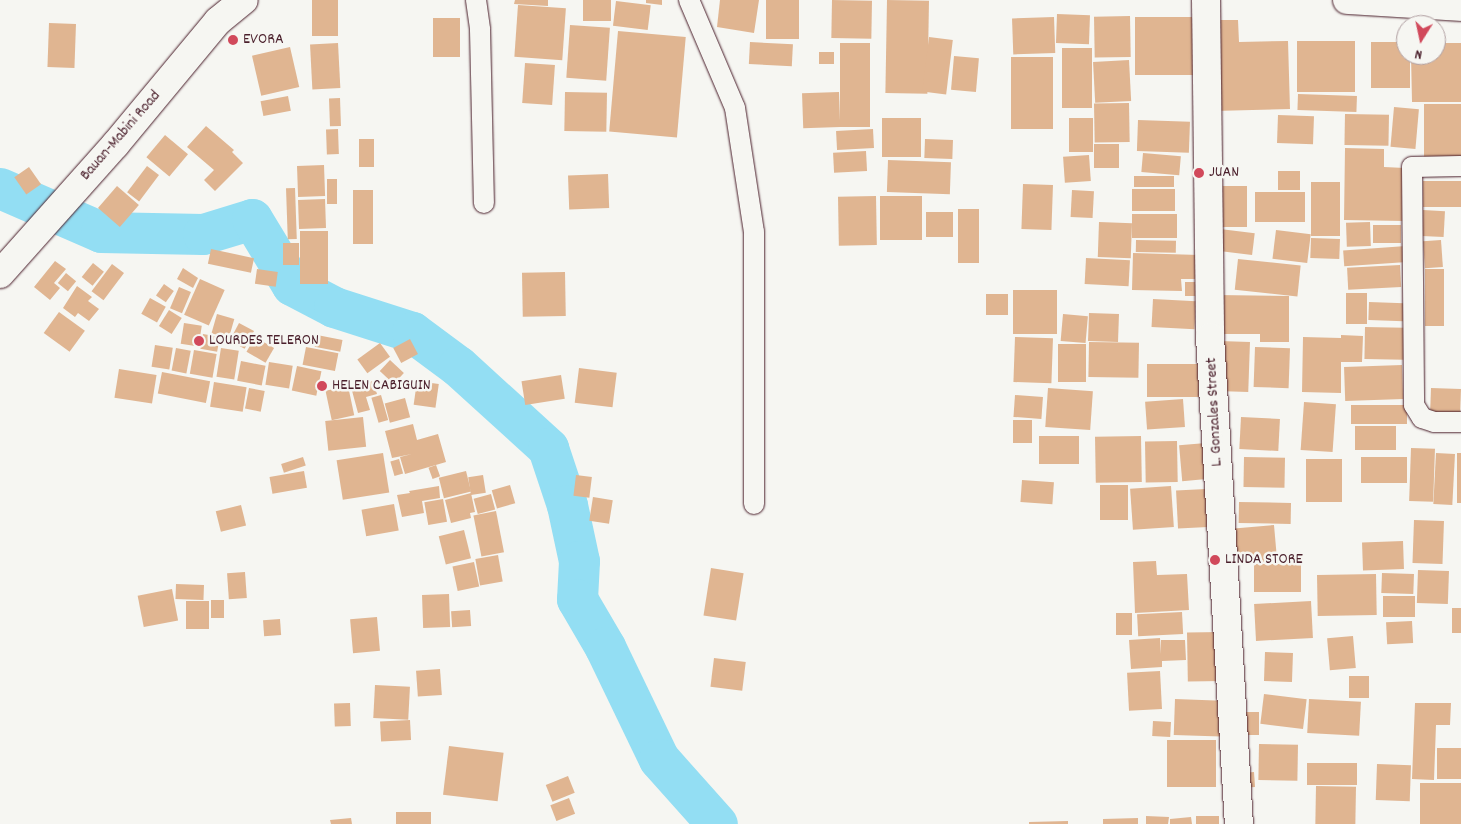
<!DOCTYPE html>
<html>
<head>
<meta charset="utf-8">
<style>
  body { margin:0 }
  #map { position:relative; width:1461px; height:824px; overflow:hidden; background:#f6f6f2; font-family:Dekko,sans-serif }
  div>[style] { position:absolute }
  .river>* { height:41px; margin:-20.5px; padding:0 20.5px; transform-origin:20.5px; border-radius:20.5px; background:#93def3 }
  .building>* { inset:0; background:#e0b591; transform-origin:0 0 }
  .roads { filter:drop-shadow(0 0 1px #4a1f2b) drop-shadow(0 0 1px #4a1f2b) }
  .street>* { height:20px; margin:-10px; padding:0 10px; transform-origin:10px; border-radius:10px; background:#f6f6f2 }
  .secondary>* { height:28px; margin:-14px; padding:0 14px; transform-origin:14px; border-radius:14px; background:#f6f6f2 }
  .dots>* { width:14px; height:14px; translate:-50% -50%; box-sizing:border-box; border:2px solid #f6f6f2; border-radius:50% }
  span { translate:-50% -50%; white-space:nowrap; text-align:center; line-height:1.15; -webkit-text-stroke:5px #f6f6f2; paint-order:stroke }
  .poi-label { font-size:16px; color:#4a1f2b }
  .left { translate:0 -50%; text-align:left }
  .street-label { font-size:16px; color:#4a1f2b }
  .north { position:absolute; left:1396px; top:15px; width:50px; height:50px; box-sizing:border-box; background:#f6f6f2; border:1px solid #b1a0a2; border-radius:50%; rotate:190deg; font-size:14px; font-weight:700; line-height:20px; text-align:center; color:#4a1f2b }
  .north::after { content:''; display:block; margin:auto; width:18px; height:22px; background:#d1495b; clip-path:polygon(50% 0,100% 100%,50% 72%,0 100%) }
</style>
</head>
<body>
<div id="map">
  <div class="river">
    <div style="left:0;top:188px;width:110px;rotate:23.5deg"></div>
    <div style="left:101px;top:232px;width:102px;rotate:1.1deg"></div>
    <div style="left:203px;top:234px;width:51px;rotate:-17deg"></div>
    <div style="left:252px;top:219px;width:77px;rotate:58.8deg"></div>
    <div style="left:292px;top:285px;width:47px;rotate:27.6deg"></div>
    <div style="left:334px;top:307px;width:82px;rotate:17.8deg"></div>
    <div style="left:412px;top:332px;width:57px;rotate:36.5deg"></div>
    <div style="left:458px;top:366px;width:122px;rotate:42.3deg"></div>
    <div style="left:548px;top:448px;width:60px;rotate:71.6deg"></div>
    <div style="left:567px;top:505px;width:57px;rotate:77.9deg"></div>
    <div style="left:579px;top:561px;width:38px;rotate:93deg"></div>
    <div style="left:577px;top:599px;width:56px;rotate:59.7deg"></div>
    <div style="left:605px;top:647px;width:124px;rotate:64.3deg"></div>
    <div style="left:659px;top:759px;width:87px;rotate:48.3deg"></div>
  </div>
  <div class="building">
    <div style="left:312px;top:0;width:26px;height:36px"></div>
    <div style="clip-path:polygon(515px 0,548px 0,548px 6px,514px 4px)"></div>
    <div style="left:583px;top:0;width:28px;height:21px"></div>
    <div style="clip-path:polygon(646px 0,662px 0,662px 5px,646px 3px)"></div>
    <div style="clip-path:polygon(720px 0,759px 0,754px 33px,717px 27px)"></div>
    <div style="left:766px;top:0;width:33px;height:39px"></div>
    <div style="left:832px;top:0;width:40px;height:38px;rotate:1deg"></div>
    <div style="left:887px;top:0;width:42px;height:93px;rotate:1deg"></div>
    <div style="left:616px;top:1px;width:35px;height:25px;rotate:7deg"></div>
    <div style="left:518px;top:5px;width:48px;height:52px;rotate:4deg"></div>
    <div style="left:1057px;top:14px;width:33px;height:29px;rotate:2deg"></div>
    <div style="left:1130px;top:16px;width:41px;height:36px;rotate:89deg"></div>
    <div style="left:1054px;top:17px;width:36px;height:42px;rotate:88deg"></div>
    <div style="left:1135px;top:17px;width:58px;height:58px"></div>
    <div style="left:433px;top:18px;width:27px;height:39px"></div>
    <div style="clip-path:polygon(1212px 20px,1238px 20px,1239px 42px,1288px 41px,1290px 109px,1214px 111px)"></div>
    <div style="left:49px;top:23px;width:27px;height:44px;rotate:2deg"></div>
    <div style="left:570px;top:25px;width:40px;height:53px;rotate:4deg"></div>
    <div style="left:618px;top:31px;width:68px;height:101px;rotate:5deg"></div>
    <div style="left:929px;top:37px;width:24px;height:55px;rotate:7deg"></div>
    <div style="left:1297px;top:41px;width:58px;height:51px"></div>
    <div style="left:750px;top:42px;width:43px;height:22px;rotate:3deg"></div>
    <div style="clip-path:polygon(1371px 42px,1406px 42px,1406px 55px,1410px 55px,1410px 88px,1371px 88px)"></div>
    <div style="left:338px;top:43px;width:45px;height:28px;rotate:87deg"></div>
    <div style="left:840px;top:43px;width:30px;height:84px"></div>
    <div style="clip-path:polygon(1436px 43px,1461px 43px,1461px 102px,1412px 102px,1411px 55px,1436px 55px)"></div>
    <div style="left:290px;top:47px;width:41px;height:39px;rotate:77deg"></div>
    <div style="left:1062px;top:48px;width:30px;height:60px"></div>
    <div style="left:819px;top:52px;width:15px;height:12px"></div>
    <div style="left:954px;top:56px;width:25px;height:34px;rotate:5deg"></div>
    <div style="left:1011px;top:57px;width:42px;height:72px"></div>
    <div style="left:1129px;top:60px;width:41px;height:36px;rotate:87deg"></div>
    <div style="left:525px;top:63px;width:30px;height:40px;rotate:4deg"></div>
    <div style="left:565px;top:92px;width:42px;height:39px;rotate:1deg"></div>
    <div style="left:839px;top:92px;width:35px;height:37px;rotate:88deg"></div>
    <div style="left:1298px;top:94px;width:59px;height:16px;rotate:2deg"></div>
    <div style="left:288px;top:96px;width:15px;height:28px;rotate:79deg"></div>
    <div style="left:340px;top:98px;width:28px;height:11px;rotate:88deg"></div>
    <div style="left:1129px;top:103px;width:39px;height:35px;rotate:89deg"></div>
    <div style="left:1461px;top:104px;width:59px;height:37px;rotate:90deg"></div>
    <div style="left:1394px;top:107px;width:25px;height:40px;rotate:5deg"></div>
    <div style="left:1345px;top:114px;width:44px;height:31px;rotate:1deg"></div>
    <div style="left:1278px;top:115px;width:36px;height:28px;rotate:2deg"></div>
    <div style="left:882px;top:118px;width:39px;height:39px"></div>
    <div style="left:1069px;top:118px;width:24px;height:34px"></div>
    <div style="left:1138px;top:120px;width:52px;height:31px;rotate:2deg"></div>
    <div style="clip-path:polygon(206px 126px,234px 150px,232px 152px,243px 163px,215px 191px,204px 180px,214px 170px,187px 147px)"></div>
    <div style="left:338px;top:129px;width:25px;height:12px;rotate:88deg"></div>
    <div style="left:873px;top:129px;width:19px;height:37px;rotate:87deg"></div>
    <div style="left:165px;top:135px;width:30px;height:29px;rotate:40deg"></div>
    <div style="left:359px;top:139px;width:15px;height:28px"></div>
    <div style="left:925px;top:139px;width:28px;height:19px;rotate:2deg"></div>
    <div style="left:1094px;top:144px;width:25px;height:24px"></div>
    <div style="clip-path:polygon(1345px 148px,1384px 149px,1384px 167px,1405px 168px,1404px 221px,1344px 220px)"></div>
    <div style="left:866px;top:151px;width:20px;height:33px;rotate:87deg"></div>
    <div style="left:1143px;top:153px;width:38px;height:19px;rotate:5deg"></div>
    <div style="left:1089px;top:155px;width:26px;height:26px;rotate:86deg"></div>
    <div style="left:888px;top:160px;width:63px;height:32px;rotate:2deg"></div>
    <div style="left:324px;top:165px;width:31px;height:27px;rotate:88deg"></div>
    <div style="left:147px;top:166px;width:15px;height:33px;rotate:37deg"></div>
    <div style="left:29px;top:167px;width:21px;height:18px;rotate:55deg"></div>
    <div style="left:1278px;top:171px;width:22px;height:19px"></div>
    <div style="left:608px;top:174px;width:34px;height:40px;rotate:88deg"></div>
    <div style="left:1134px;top:176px;width:40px;height:11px"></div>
    <div style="left:327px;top:179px;width:10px;height:25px"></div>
    <div style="left:1423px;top:181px;width:38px;height:26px"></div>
    <div style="left:1311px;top:182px;width:29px;height:54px"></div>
    <div style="left:1023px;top:184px;width:30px;height:45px;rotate:2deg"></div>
    <div style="left:117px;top:186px;width:29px;height:29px;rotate:41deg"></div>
    <div style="left:1221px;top:186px;width:26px;height:41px"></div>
    <div style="left:295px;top:188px;width:51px;height:9px;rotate:88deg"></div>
    <div style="left:1175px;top:189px;width:22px;height:43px;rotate:90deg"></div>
    <div style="left:353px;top:190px;width:20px;height:54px"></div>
    <div style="left:1072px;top:190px;width:22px;height:27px;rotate:3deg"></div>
    <div style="left:1255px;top:192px;width:50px;height:30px"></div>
    <div style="left:876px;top:196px;width:49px;height:38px;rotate:89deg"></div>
    <div style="left:880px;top:196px;width:42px;height:44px"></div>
    <div style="left:325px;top:199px;width:29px;height:27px;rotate:88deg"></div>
    <div style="left:958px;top:209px;width:21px;height:54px"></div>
    <div style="left:1423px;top:210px;width:22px;height:26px;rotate:3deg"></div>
    <div style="left:926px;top:212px;width:27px;height:25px"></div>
    <div style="left:1132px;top:214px;width:45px;height:24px"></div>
    <div style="left:1099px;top:222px;width:33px;height:35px;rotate:2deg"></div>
    <div style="left:1370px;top:222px;width:24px;height:24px;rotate:88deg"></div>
    <div style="left:1373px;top:225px;width:28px;height:18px"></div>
    <div style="left:1220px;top:229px;width:35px;height:22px;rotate:7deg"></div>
    <div style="left:1276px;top:230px;width:35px;height:29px;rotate:7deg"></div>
    <div style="left:300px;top:231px;width:28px;height:53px"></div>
    <div style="left:1311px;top:238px;width:29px;height:20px;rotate:2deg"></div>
    <div style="left:1136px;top:240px;width:40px;height:12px;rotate:1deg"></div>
    <div style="left:1441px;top:240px;width:27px;height:18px;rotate:86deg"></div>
    <div style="left:283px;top:243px;width:16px;height:22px"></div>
    <div style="left:1406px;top:246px;width:16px;height:63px;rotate:86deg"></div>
    <div style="left:211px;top:249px;width:44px;height:15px;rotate:12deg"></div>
    <div style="clip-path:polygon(1133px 253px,1199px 255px,1199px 279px,1181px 279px,1182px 291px,1132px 290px)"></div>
    <div style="left:1086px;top:258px;width:44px;height:26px;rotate:3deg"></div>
    <div style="left:1238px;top:259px;width:63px;height:31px;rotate:6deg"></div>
    <div style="clip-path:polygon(55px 261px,66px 269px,54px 283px,60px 288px,50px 300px,34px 287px)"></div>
    <div style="left:93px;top:263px;width:14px;height:18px;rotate:39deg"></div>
    <div style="left:112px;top:264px;width:15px;height:34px;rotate:37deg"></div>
    <div style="left:1400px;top:265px;width:22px;height:53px;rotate:87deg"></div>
    <div style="clip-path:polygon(183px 268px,198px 278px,193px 288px,177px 279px)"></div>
    <div style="left:257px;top:269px;width:21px;height:15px;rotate:8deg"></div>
    <div style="left:1425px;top:269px;width:19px;height:57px"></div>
    <div style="left:565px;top:272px;width:44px;height:43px;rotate:89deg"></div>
    <div style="left:66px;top:273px;width:13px;height:13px;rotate:39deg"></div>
    <div style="left:200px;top:279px;width:27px;height:39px;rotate:24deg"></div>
    <div style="left:1185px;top:282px;width:17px;height:14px"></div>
    <div style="left:164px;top:284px;width:12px;height:14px;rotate:35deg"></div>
    <div style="clip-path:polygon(77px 286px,92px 297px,88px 301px,99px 309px,89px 321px,78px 313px,75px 317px,63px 308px)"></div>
    <div style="left:179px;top:287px;width:13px;height:23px;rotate:23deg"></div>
    <div style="left:1013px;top:290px;width:44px;height:44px"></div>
    <div style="left:1346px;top:293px;width:21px;height:31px"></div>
    <div style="left:986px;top:294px;width:22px;height:21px"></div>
    <div style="clip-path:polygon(1217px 295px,1289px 296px,1289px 342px,1260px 342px,1260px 334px,1217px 334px)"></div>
    <div style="left:150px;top:298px;width:18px;height:18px;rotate:29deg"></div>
    <div style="left:1153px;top:299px;width:43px;height:28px;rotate:3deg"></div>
    <div style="left:1369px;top:302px;width:35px;height:18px;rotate:2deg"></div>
    <div style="left:169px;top:310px;width:15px;height:19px;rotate:32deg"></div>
    <div style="left:59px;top:312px;width:32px;height:26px;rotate:36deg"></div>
    <div style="left:1089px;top:313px;width:30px;height:28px;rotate:2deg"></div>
    <div style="left:217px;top:314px;width:18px;height:20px;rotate:16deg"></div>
    <div style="left:1063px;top:314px;width:25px;height:27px;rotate:5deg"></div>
    <div style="left:184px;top:323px;width:18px;height:21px;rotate:9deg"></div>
    <div style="left:239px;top:323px;width:17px;height:20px;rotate:28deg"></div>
    <div style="left:1365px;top:327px;width:40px;height:32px;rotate:1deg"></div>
    <div style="left:203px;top:334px;width:17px;height:15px;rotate:10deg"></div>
    <div style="left:317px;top:335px;width:26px;height:12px;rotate:11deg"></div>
    <div style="clip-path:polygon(1341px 335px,1363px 336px,1362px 362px,1341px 362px,1341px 393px,1302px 392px,1303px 337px,1341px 338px)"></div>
    <div style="left:255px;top:337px;width:22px;height:17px;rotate:30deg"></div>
    <div style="left:1015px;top:337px;width:38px;height:45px;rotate:2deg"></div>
    <div style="left:410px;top:339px;width:17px;height:19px;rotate:62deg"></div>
    <div style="left:1219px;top:341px;width:31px;height:50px;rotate:2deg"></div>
    <div style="left:1089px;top:342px;width:50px;height:35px;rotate:1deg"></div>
    <div style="left:380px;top:343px;width:17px;height:28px;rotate:54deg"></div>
    <div style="left:1058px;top:344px;width:28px;height:38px"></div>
    <div style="left:155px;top:345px;width:18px;height:22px;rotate:9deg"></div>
    <div style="left:306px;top:347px;width:33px;height:18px;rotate:11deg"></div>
    <div style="left:1255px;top:347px;width:35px;height:40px;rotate:2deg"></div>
    <div style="left:176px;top:348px;width:15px;height:23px;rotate:11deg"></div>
    <div style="left:221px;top:348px;width:18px;height:29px;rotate:9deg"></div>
    <div style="left:194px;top:350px;width:23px;height:24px;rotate:10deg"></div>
    <div style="left:390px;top:360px;width:19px;height:15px;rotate:43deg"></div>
    <div style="left:241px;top:361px;width:25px;height:20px;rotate:11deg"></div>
    <div style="left:269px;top:362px;width:24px;height:23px;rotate:9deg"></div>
    <div style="left:1203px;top:364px;width:33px;height:56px;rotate:90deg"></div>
    <div style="left:1402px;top:365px;width:34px;height:58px;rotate:88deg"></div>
    <div style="left:297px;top:366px;width:25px;height:25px;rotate:12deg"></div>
    <div style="left:579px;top:368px;width:38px;height:35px;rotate:7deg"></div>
    <div style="left:119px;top:369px;width:38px;height:29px;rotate:9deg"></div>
    <div style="left:162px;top:372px;width:49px;height:22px;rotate:11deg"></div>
    <div style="left:561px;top:375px;width:24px;height:40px;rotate:81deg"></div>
    <div style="clip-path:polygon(373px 381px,377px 394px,366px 397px,370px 410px,358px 413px,351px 387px)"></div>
    <div style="left:417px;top:381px;width:22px;height:24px;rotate:8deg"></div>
    <div style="left:214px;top:382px;width:33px;height:25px;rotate:9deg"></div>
    <div style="left:348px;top:386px;width:30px;height:23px;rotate:78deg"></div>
    <div style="left:249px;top:388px;width:16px;height:21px;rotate:11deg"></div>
    <div style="left:1048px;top:388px;width:45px;height:39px;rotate:4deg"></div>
    <div style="left:1431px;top:388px;width:30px;height:28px;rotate:2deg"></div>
    <div style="left:381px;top:395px;width:26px;height:10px;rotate:74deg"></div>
    <div style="left:1015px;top:395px;width:28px;height:22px;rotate:4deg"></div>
    <div style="left:405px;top:398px;width:20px;height:21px;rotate:75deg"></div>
    <div style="left:1183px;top:399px;width:28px;height:38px;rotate:86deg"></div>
    <div style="left:1304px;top:402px;width:32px;height:48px;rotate:4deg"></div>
    <div style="left:1351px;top:405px;width:56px;height:19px"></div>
    <div style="left:363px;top:417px;width:30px;height:38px;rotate:84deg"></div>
    <div style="left:1241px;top:417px;width:39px;height:32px;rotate:3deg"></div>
    <div style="left:1013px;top:420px;width:19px;height:23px"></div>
    <div style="clip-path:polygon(413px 424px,417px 440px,438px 434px,446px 462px,405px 474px,400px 457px,412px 454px,392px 458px,385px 431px)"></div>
    <div style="left:1396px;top:426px;width:24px;height:41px;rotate:90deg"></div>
    <div style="left:1039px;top:436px;width:40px;height:28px"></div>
    <div style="left:1141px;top:436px;width:46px;height:46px;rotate:89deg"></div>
    <div style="left:1177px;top:441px;width:41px;height:32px;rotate:89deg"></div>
    <div style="left:1206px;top:443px;width:36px;height:27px;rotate:85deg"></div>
    <div style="left:1411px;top:448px;width:24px;height:53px;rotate:2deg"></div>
    <div style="left:383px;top:453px;width:40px;height:47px;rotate:81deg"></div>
    <div style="left:1436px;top:453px;width:19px;height:51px;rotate:3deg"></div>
    <div style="left:1457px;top:453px;width:4px;height:50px"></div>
    <div style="left:303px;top:457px;width:9px;height:23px;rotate:72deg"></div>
    <div style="left:1244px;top:457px;width:41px;height:30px;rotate:1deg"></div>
    <div style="left:1361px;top:457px;width:46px;height:26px"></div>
    <div style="left:399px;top:459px;width:15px;height:9px;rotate:74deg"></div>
    <div style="left:1306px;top:459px;width:36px;height:43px"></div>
    <div style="left:436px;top:465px;width:12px;height:8px;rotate:70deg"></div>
    <div style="left:304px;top:471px;width:17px;height:35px;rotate:80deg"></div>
    <div style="left:466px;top:471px;width:21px;height:28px;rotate:76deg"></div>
    <div style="left:483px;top:475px;width:18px;height:15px;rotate:81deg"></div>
    <div style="left:576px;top:475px;width:16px;height:21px;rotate:7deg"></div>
    <div style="left:1022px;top:480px;width:32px;height:22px;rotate:4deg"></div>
    <div style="left:510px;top:485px;width:19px;height:19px;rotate:74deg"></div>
    <div style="left:1100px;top:485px;width:28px;height:35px"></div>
    <div style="clip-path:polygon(439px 486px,440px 498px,422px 501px,424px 513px,402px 517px,397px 495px,410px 493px,409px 491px)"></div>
    <div style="left:1171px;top:486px;width:41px;height:41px;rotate:86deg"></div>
    <div style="left:1206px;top:489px;width:38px;height:30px;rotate:87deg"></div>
    <div style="clip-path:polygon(471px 493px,475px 512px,470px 513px,471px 518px,451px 523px,445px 500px)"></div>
    <div style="left:491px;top:494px;width:16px;height:18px;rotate:75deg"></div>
    <div style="left:593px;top:497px;width:20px;height:24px;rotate:9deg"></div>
    <div style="left:443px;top:499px;width:23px;height:19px;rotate:80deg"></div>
    <div style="left:1239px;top:502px;width:52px;height:21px;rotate:1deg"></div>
    <div style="left:394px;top:504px;width:27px;height:33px;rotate:80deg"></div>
    <div style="left:241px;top:505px;width:21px;height:26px;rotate:76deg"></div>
    <div style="left:496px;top:511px;width:42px;height:23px;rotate:79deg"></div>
    <div style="left:1414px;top:520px;width:30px;height:43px;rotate:2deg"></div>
    <div style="left:1274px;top:525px;width:36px;height:40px;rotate:85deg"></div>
    <div style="left:464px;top:530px;width:29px;height:26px;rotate:76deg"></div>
    <div style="left:1403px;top:541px;width:28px;height:41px;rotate:88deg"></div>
    <div style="left:498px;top:555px;width:27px;height:23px;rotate:80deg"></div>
    <div style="clip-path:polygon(1156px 561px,1157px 575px,1187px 574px,1189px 610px,1135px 613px,1133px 562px)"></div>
    <div style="left:474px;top:562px;width:25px;height:22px;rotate:78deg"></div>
    <div style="left:1301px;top:564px;width:28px;height:47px;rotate:90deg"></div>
    <div style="left:711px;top:568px;width:33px;height:48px;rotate:9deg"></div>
    <div style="left:1418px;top:570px;width:31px;height:33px;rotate:2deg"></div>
    <div style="left:245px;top:572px;width:26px;height:18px;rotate:86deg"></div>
    <div style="left:1382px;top:573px;width:32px;height:20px;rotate:2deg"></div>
    <div style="left:1376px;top:574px;width:41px;height:59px;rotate:89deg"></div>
    <div style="left:176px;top:584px;width:28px;height:15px;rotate:2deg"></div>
    <div style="left:172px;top:589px;width:32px;height:35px;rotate:79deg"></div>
    <div style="left:449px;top:594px;width:33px;height:27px;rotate:88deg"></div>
    <div style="left:1383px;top:596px;width:32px;height:21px"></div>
    <div style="left:211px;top:600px;width:13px;height:18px"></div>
    <div style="left:209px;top:601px;width:28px;height:23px;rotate:90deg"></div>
    <div style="left:1311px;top:601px;width:37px;height:57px;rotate:87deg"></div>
    <div style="left:1452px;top:608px;width:9px;height:25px"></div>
    <div style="left:470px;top:610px;width:16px;height:19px;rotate:86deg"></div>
    <div style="left:1182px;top:612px;width:22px;height:45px;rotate:87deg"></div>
    <div style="left:1116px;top:613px;width:16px;height:22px"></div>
    <div style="left:377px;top:617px;width:34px;height:27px;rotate:85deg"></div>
    <div style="left:280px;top:619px;width:16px;height:17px;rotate:86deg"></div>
    <div style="left:1412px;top:621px;width:22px;height:26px;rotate:87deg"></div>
    <div style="left:1222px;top:632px;width:49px;height:35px;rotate:89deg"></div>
    <div style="left:1353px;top:636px;width:32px;height:26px;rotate:85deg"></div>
    <div style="clip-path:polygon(1160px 638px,1161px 654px,1161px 640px,1185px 640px,1186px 660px,1162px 661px,1162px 667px,1131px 669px,1129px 640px)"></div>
    <div style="left:1265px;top:652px;width:28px;height:29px;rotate:2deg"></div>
    <div style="left:714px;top:658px;width:32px;height:29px;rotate:7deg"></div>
    <div style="left:440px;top:669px;width:26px;height:24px;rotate:86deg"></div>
    <div style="left:1160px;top:671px;width:38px;height:33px;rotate:87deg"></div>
    <div style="left:1349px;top:676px;width:20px;height:22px"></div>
    <div style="left:375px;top:685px;width:35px;height:33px;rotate:3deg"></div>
    <div style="left:1264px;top:694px;width:43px;height:30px;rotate:7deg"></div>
    <div style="left:1175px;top:699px;width:47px;height:36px;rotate:2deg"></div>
    <div style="left:1309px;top:699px;width:52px;height:34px;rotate:3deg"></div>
    <div style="left:350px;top:703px;width:23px;height:16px;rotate:88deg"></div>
    <div style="clip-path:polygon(1415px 703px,1451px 703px,1450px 725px,1436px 725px,1434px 780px,1412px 779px)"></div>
    <div style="left:1240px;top:712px;width:19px;height:23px"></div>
    <div style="left:410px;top:720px;width:20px;height:30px;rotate:87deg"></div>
    <div style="left:1153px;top:721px;width:18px;height:15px;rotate:3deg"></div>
    <div style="left:1167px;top:740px;width:49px;height:47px"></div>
    <div style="left:1259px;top:744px;width:39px;height:36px;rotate:1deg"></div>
    <div style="left:449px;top:746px;width:55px;height:49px;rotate:7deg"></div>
    <div style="left:1437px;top:748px;width:24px;height:31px"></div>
    <div style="left:1307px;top:763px;width:50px;height:22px"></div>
    <div style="left:1377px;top:764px;width:34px;height:36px;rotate:2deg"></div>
    <div style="left:1254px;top:772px;width:15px;height:13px;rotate:86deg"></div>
    <div style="left:568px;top:776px;width:18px;height:24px;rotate:68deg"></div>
    <div style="left:1420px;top:783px;width:41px;height:41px"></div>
    <div style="left:1316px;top:786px;width:40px;height:38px;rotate:1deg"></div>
    <div style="left:569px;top:798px;width:17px;height:20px;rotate:69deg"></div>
    <div style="left:396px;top:812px;width:35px;height:12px"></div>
    <div style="clip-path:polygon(1146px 816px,1169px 817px,1168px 824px,1146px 824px)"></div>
    <div style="left:1196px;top:816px;width:23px;height:8px"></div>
    <div style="clip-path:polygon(1191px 817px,1192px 824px,1170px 824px,1170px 819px)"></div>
    <div style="clip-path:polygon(351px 818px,352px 824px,331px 824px,330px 820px)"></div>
    <div style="clip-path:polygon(1138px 818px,1138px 824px,1103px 824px,1103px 819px)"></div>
    <div style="clip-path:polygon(1068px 821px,1068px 824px,1029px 824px,1029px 822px)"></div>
  </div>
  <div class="roads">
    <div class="street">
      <div style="left:476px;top:0;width:30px;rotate:82deg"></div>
      <div style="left:480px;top:30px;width:173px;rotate:88.7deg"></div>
      <div style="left:689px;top:0;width:117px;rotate:66.9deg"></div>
      <div style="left:735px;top:108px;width:125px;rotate:81.3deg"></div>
      <div style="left:754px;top:232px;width:272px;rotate:90deg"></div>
      <div style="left:1461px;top:166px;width:49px;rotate:178.8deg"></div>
      <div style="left:1412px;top:167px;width:238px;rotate:89.5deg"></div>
      <div style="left:1414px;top:405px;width:15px;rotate:58deg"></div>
      <div style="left:1422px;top:418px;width:13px;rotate:18deg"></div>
      <div style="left:1434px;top:422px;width:27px"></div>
    </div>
    <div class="secondary">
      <div style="left:1206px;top:0;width:337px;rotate:89.3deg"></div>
      <div style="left:1210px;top:337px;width:488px;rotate:86.6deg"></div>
      <div style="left:1347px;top:0;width:114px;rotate:3.5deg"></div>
      <div style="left:0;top:274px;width:173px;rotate:-48.3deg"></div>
      <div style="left:115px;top:145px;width:161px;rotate:-50.3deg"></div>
      <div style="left:218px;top:21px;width:33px;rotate:-39deg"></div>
    </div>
  </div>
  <div class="dots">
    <div style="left:233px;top:40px;background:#d1495b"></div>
    <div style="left:1199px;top:173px;background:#d1495b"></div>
    <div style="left:199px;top:341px;background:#d1495b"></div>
    <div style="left:322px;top:386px;background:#d1495b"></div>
    <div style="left:1215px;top:560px;background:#d1495b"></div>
  </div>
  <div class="poi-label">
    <span class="left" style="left:243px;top:40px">EVORA</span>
    <span class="left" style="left:1209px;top:173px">JUAN</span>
    <span class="left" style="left:209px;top:341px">LOURDES TELERON</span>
    <span class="left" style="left:332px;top:386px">HELEN CABIGUIN</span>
    <span class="left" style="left:1225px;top:560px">LINDA STORE</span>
  </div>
  <div class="street-label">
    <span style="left:121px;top:136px;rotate:-49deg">Bauan-Mabini Road</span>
    <span style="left:1215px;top:412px;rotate:-93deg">L. Gonzales Street</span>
  </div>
  <div class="north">N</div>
</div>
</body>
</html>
